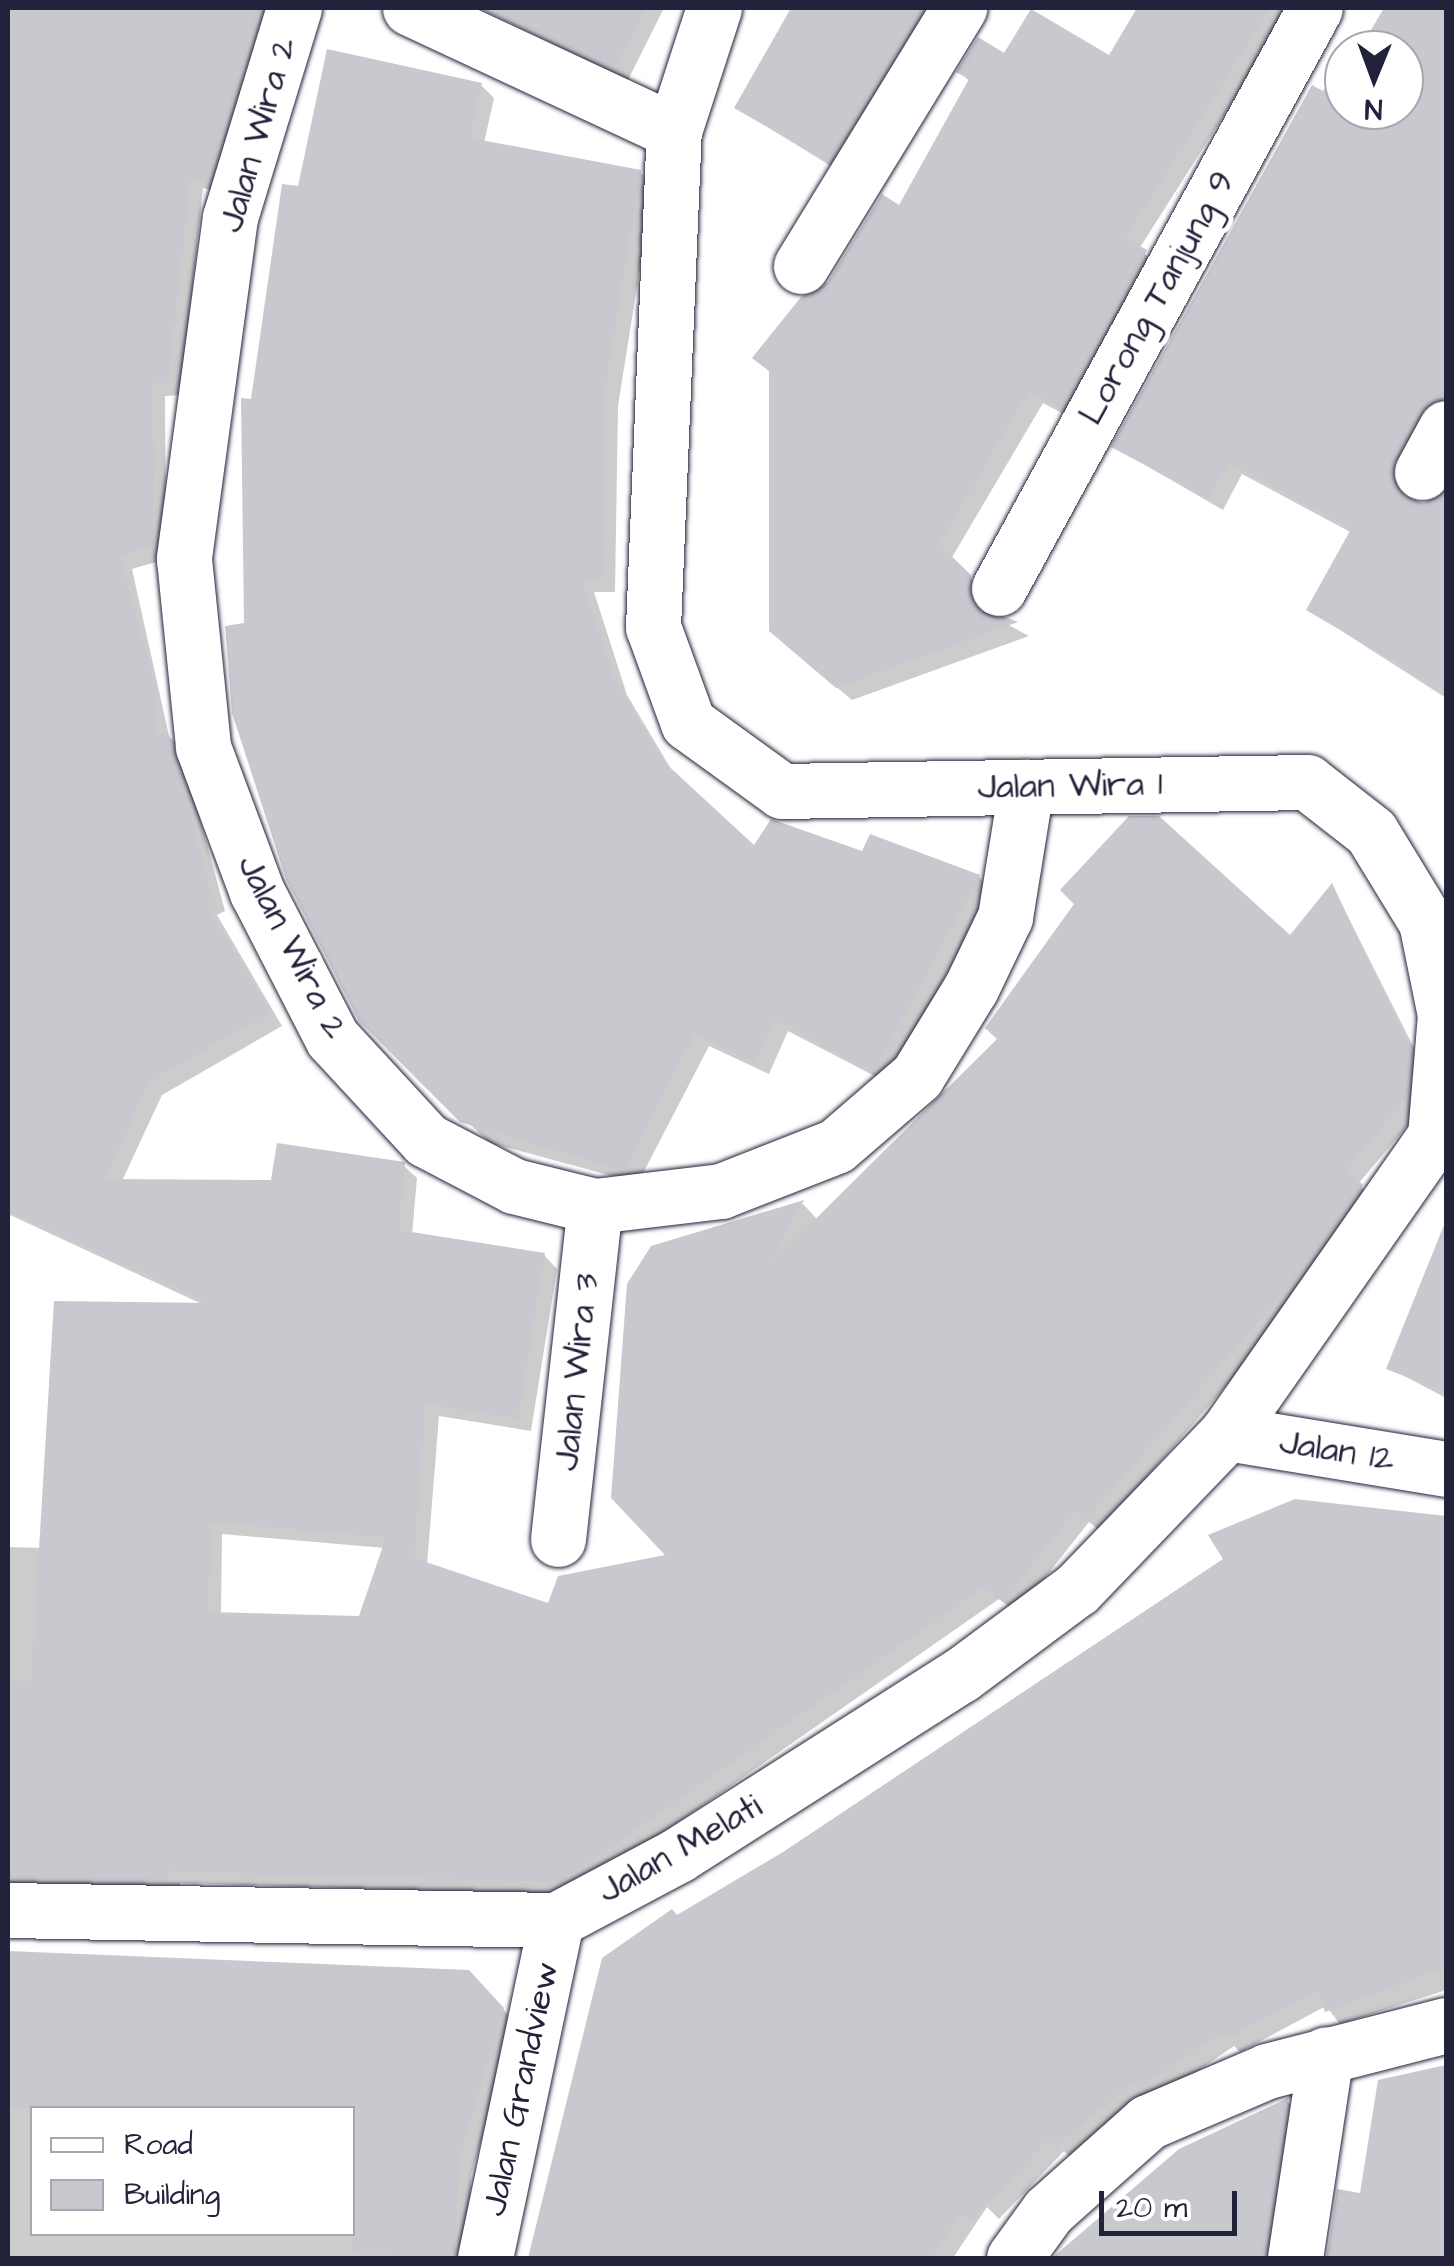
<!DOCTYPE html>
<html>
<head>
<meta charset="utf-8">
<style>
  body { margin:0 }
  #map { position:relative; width:1454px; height:2266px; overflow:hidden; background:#fff; font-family:"Architects Daughter",sans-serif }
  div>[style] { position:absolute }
  .shadow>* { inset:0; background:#0003 }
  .building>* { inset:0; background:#c8c8cf }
  .roads { filter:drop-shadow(0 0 2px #22223b) drop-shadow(0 0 2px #22223b) }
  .minor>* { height:55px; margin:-27.5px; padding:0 27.5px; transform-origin:27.5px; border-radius:27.5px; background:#fff }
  span { translate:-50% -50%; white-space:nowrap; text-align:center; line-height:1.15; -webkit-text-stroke:10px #fff; paint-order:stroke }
  .street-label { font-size:35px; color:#22223b }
  .frame { position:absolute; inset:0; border:10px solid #22223b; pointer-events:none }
  .legend { position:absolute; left:30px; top:2106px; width:325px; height:130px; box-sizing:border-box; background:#fff; border:2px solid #a7a7b1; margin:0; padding:12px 18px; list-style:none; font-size:30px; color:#22223b }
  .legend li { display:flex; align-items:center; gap:20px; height:50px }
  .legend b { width:50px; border:2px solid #a7a7b1 }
  .north { position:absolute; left:1324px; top:30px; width:100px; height:100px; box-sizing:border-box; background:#fff; border:2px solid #a7a7b1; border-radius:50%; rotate:181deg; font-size:28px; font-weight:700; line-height:40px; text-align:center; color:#22223b }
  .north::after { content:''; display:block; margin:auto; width:35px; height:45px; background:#22223b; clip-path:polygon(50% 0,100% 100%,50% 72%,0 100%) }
  .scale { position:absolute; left:1099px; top:2191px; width:138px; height:45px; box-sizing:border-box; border:5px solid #22223b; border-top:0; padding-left:12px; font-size:30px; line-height:35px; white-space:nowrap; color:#22223b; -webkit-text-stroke:8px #fff; paint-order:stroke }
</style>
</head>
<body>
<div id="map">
  <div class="shadow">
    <div style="clip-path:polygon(evenodd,8px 8px,276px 8px,221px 193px,203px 188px,181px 395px,165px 396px,166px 559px,132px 569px,169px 736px,181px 749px,225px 911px,217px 915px,282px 1026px,162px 1095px,122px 1181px,273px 1183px,403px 1165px,417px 1178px,412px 1235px,544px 1255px,557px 1269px,531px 1431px,439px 1416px,427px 1565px,550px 1606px,669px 1557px,653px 1248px,803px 1204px,818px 1220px,1290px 939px,1333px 887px,1423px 1066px,1419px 1112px,1358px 1184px,1374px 1200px,1316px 1282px,1100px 1531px,1089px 1522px,1017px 1613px,999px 1599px,574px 1895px,180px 1883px,180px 1894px,8px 1892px,8px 1547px,44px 1548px,204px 1305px,8px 1214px,8px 8px,222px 1534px,385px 1548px,361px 1618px,221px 1614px,222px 1534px)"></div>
    <div style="clip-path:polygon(479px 8px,664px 8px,628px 80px)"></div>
    <div style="clip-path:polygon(791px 8px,942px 8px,842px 173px,737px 108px)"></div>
    <div style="clip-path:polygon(1140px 8px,1292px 8px,1139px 249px,1159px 266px,1075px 420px,1043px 403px,951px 559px,983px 591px,985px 612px,1029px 636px,852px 700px,785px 644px,829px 284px,900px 208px,970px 82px,960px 72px,1005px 56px,1110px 58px)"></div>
    <div style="clip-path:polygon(1387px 8px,1446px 8px,1446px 413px,1403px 486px,1422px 506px,1446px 492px,1446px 698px,1309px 610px,1352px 533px,1242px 474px,1223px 510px,1114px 447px,1344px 64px,1344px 110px,1404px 110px,1404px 50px,1362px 50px)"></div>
    <div style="clip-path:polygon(481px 85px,494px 98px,484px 143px,640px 172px,653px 186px,618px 406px,615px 592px,594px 592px,627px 695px,674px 774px,754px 849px,863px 855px,979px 877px,992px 890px,888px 1083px,788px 1031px,769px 1074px,709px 1046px,638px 1183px,490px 1143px,375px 1034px,246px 625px,253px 402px,300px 189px)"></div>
    <div style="clip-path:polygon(1446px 1226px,1446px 1398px,1389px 1368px)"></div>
    <div style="clip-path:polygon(1296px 1502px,1446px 1517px,1446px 1990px,1340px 2024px,1326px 2006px,1240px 2052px,1234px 2046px,1071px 2158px,1064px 2151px,999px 2219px,987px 2207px,953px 2258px,531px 2258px,605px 1960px,784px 1855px,1226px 1560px)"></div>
    <div style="clip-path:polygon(evenodd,8px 1954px,468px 1973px,516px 2023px,471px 2175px,468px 2258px,8px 2258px,8px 1954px,32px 2108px,352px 2108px,352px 2234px,32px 2234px,32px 2108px)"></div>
    <div style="clip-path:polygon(1446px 2067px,1446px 2258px,1326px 2258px,1339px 2192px,1362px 2196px,1380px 2082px)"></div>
    <div style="clip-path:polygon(1287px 2101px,1300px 2114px,1278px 2258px,1057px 2258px,1181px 2151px)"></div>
  </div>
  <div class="building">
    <div style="clip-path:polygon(evenodd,8px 8px,260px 8px,208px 181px,191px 177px,168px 382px,153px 383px,154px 546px,120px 556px,156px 687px,156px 733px,168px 733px,213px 898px,206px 902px,270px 1012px,149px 1082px,105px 1179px,271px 1180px,277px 1143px,405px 1162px,399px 1230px,545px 1253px,518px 1419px,426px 1404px,414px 1558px,548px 1603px,558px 1576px,665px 1555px,611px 1498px,627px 1284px,651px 1246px,804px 1200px,769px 1265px,997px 1039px,985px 1028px,1074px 904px,1060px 890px,1129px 816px,1159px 816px,1290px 935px,1332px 883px,1411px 1051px,1407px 1098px,1346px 1170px,1363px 1185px,1304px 1269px,1086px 1520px,1075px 1511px,1003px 1602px,984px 1587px,560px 1882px,168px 1871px,167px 1882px,8px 1878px,8px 1681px,31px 1682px,54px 1301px,210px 1303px,8px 1211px,8px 8px,210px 1522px,386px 1537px,359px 1616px,209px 1612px,210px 1522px)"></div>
    <div style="clip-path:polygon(485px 8px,647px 8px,614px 69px)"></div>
    <div style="clip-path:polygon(791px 8px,923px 8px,828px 162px,734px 108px)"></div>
    <div style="clip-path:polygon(1137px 8px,1271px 8px,1125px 238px,1147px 250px,1061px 408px,1029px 391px,939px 544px,971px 575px,973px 605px,1018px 622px,836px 688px,769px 631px,769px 371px,752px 358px,801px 297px,828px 282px,882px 194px,899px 205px,969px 79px,956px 72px,978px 37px,1004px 53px,1031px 9px,1109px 55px)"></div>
    <div style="clip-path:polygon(1384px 8px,1446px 8px,1446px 397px,1419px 412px,1391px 472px,1408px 500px,1424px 503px,1446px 490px,1446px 692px,1306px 610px,1351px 529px,1229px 462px,1209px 499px,1111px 447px,1312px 85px,1323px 91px,1343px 60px,1344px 110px,1404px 110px,1404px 50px,1359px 50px)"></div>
    <div style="clip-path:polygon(327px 49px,482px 83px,470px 138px,641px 170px,605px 391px,603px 580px,582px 580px,615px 679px,662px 760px,754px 845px,771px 819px,862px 851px,870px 834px,980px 875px,874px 1072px,774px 1019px,755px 1063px,695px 1034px,624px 1171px,460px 1122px,359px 1021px,286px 879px,232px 713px,225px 626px,244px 623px,241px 398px,251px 399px,282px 184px,298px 186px)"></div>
    <div style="clip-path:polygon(1446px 1220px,1446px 1392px,1386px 1369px)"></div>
    <div style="clip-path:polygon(1295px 1499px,1446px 1516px,1446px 1967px,1325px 2012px,1317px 1991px,1224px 2040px,1221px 2033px,1136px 2089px,1132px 2082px,1056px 2147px,1049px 2139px,970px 2222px,961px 2214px,931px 2258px,528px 2258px,602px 1958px,672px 1909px,677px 1915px,783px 1852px,1223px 1559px,1208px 1535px)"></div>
    <div style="clip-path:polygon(8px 1951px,469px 1970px,504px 2008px,459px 2160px,455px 2257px,352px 2254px,352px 2108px,8px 2108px)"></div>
    <div style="clip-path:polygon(1446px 2065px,1446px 2258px,1327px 2258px,1337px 2189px,1360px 2193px,1378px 2080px)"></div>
    <div style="clip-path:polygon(1288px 2098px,1265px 2258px,1052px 2258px,1179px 2149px)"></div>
  </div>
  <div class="roads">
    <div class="minor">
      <div style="left:294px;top:8px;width:219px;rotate:107deg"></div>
      <div style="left:230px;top:217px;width:345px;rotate:97.7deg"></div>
      <div style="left:184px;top:559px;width:189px;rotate:84.2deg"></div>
      <div style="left:203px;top:747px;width:155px;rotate:69.6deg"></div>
      <div style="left:257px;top:892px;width:164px;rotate:62.8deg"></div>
      <div style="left:332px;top:1038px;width:139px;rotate:47.3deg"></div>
      <div style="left:426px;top:1140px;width:99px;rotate:27.6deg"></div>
      <div style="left:514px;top:1186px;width:83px;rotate:13.9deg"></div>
      <div style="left:595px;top:1206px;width:127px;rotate:-6.8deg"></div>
      <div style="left:721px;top:1191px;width:123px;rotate:-21.4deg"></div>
      <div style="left:836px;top:1146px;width:107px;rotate:-40.8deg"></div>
      <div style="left:917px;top:1076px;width:103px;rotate:-58.5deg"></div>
      <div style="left:971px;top:988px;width:79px;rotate:-64.4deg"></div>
      <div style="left:1005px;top:917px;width:132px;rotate:-80.8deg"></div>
      <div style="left:410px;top:8px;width:291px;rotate:25deg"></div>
      <div style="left:801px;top:266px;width:303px;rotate:-58.5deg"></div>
      <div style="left:1422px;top:472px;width:50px;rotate:-61.4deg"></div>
      <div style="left:999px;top:588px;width:660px;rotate:-61.42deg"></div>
      <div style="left:1227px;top:1433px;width:222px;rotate:9.3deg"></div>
      <div style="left:558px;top:1539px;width:335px;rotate:-83.7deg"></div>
      <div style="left:8px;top:1910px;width:548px;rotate:1.05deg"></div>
      <div style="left:556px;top:1920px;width:138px;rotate:-28deg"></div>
      <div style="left:678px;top:1855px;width:335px;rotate:-32.5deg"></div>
      <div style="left:961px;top:1675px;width:144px;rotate:-36.6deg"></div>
      <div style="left:1077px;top:1589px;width:216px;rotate:-46.1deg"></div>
      <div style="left:1227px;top:1433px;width:363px;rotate:-55deg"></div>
      <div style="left:1435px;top:1136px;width:121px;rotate:-85.3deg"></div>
      <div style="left:1445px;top:1015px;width:95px;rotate:-101.5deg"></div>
      <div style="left:1426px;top:922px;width:105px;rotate:-121.4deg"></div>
      <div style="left:1371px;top:832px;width:81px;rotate:-142deg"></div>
      <div style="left:1307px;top:782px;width:525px;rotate:179.02deg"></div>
      <div style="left:782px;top:791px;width:116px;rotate:-144.1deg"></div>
      <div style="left:688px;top:723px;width:102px;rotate:-110deg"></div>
      <div style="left:653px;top:627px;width:496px;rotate:-87.6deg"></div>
      <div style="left:674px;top:131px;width:129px;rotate:-72deg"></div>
      <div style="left:485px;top:2258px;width:345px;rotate:-78.1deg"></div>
      <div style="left:1014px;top:2258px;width:58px;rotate:-54.1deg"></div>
      <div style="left:1048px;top:2211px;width:134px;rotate:-41.7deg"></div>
      <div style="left:1148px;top:2122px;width:129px;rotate:-23.2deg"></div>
      <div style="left:1267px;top:2071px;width:185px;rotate:-14.4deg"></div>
      <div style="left:1295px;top:2258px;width:206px;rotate:-81.4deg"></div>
    </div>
  </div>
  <div class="street-label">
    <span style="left:258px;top:135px;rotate:-74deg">Jalan Wira 2</span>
    <span style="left:1157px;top:298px;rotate:-61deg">Lorong Tanjung 9</span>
    <span style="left:1070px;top:786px;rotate:-1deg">Jalan Wira 1</span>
    <span style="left:292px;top:947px;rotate:63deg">Jalan Wira 2</span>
    <span style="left:577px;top:1372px;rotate:-84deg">Jalan Wira 3</span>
    <span style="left:1337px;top:1451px;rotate:9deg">Jalan 12</span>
    <span style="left:680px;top:1849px;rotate:-30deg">Jalan Melati</span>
    <span style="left:521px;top:2089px;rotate:-78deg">Jalan Grandview</span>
  </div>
  <div class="frame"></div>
  <ul class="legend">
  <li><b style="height:12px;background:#fff"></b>Road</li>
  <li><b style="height:28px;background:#c8c8cf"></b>Building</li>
  </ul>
  <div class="north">N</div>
  <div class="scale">20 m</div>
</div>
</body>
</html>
